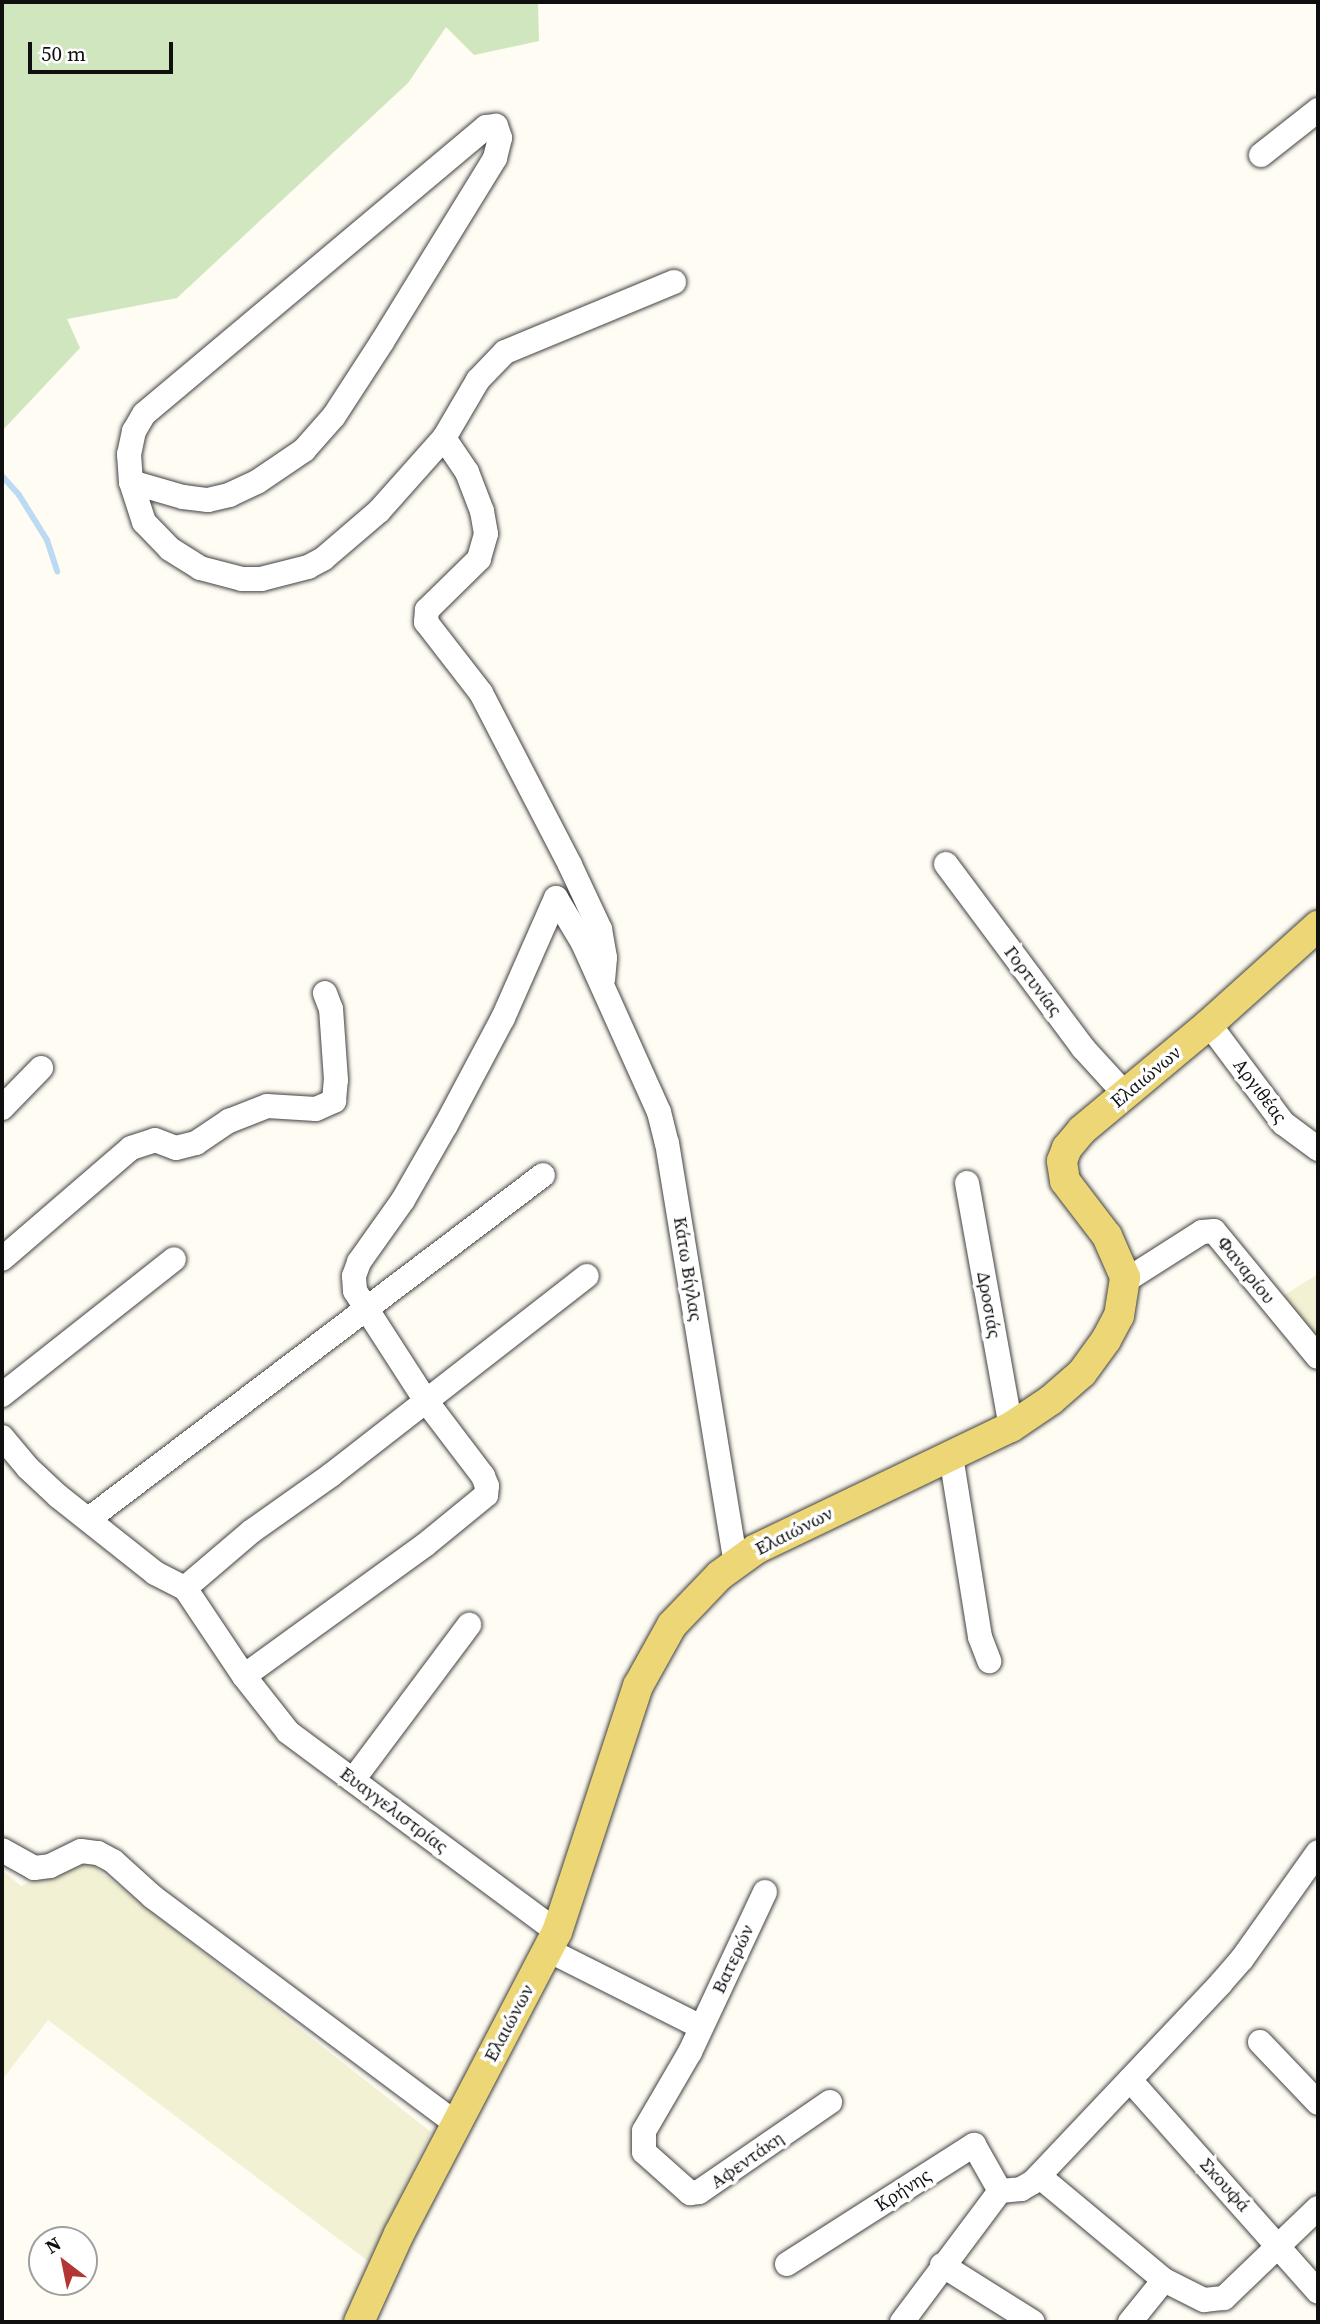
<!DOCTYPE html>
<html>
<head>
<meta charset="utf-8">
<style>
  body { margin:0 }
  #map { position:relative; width:1320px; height:2324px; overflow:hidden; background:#fefcf3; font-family:"Source Serif 4",serif }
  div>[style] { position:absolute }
  .farmland>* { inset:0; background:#f2f1d4 }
  .green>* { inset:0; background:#d0e6bf }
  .stream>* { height:6px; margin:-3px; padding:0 3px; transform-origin:3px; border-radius:3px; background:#bcdaf1 }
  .roads { filter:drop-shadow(0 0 2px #424242) drop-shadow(0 0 2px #424242) }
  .minor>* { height:24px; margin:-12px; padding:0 12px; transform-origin:12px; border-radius:12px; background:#fff }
  .major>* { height:30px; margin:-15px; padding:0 15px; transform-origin:15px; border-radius:15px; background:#ecd675 }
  span { translate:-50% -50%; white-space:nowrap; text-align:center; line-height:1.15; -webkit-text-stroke:7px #fff; paint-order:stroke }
  .street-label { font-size:19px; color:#0f0f0f }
  .frame { position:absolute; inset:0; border:4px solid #0f0f0f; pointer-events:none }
  .north { position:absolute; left:28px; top:2226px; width:70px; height:70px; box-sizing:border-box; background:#fff; border:2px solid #9f9f9f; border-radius:50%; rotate:328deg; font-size:19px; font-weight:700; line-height:28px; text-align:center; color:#0f0f0f }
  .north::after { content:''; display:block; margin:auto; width:24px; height:32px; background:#b33534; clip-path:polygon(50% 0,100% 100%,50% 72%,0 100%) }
  .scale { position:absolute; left:28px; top:42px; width:145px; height:32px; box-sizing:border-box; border:4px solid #0f0f0f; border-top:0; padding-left:9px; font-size:21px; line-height:24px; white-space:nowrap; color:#0f0f0f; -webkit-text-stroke:5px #fff; paint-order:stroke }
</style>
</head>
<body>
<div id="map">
  <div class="farmland">
    <div style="clip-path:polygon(1318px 1274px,1318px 1348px,1278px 1299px)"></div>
    <div style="clip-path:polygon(84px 1859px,431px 2132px,368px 2261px,48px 2020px,2px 2080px,2px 1870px,21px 1886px)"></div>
  </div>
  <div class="green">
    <div style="clip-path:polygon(2px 2px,538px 2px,539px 41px,474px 55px,446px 27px,408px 83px,177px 298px,67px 319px,80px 348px,2px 431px)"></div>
  </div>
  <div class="stream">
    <div style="left:2px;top:476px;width:25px;rotate:48deg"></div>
    <div style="left:19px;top:495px;width:53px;rotate:58.1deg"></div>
    <div style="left:47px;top:540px;width:33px;rotate:72deg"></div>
  </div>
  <div class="roads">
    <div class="minor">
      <div style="left:1261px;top:155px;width:73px;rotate:-38.3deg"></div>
      <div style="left:444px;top:438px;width:41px;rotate:55.9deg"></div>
      <div style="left:467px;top:472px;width:42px;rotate:69deg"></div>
      <div style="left:482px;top:511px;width:23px;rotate:80deg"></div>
      <div style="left:486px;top:534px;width:26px;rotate:106deg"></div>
      <div style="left:479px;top:559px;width:73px;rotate:135.6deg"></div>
      <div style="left:427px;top:610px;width:12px;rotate:95deg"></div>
      <div style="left:426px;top:622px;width:90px;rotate:52.2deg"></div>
      <div style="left:481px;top:693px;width:194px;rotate:62.6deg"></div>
      <div style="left:570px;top:865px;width:71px;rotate:64.9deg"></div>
      <div style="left:600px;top:929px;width:29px;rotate:80deg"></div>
      <div style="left:605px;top:958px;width:21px;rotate:95deg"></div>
      <div style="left:131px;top:482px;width:54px;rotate:16.1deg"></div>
      <div style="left:183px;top:497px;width:25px;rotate:7deg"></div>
      <div style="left:208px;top:500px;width:22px;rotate:-13deg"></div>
      <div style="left:229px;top:495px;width:31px;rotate:-25deg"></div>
      <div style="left:257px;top:482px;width:57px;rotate:-34.2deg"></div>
      <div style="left:304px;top:450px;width:45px;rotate:-48.6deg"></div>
      <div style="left:334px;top:416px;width:88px;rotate:-57deg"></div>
      <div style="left:382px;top:342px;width:216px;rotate:-58.4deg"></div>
      <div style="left:495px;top:158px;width:21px;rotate:-76deg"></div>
      <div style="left:500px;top:138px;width:13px;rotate:-108deg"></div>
      <div style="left:496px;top:126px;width:10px;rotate:174deg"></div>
      <div style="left:486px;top:127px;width:446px;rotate:140deg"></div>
      <div style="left:144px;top:414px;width:20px;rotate:120deg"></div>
      <div style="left:134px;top:431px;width:24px;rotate:102deg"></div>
      <div style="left:129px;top:454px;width:28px;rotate:86deg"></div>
      <div style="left:131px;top:482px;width:42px;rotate:72deg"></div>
      <div style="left:144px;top:522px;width:37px;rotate:46deg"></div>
      <div style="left:170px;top:549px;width:36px;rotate:32deg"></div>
      <div style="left:200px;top:568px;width:43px;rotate:14.7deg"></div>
      <div style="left:242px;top:579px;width:19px"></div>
      <div style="left:261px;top:579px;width:49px;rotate:-14.3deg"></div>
      <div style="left:308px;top:567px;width:17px;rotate:-28deg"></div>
      <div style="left:323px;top:559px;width:74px;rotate:-40.6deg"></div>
      <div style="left:379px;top:511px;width:98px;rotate:-48.3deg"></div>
      <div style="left:444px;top:438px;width:67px;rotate:-59.6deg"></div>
      <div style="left:478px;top:380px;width:39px;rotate:-46deg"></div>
      <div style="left:505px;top:352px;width:183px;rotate:-22.5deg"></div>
      <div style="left:946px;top:864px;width:229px;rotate:53.3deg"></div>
      <div style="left:1083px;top:1048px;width:62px;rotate:47.6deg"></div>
      <div style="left:556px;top:898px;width:52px;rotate:59deg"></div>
      <div style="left:583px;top:943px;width:185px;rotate:65.8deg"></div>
      <div style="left:659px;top:1112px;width:32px;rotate:76deg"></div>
      <div style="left:667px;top:1143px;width:427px;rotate:80.7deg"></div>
      <div style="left:1209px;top:1024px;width:124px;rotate:53.2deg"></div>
      <div style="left:1283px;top:1123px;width:44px;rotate:36.6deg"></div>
      <div style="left:2px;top:1108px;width:56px;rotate:-45.7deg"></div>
      <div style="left:967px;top:1183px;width:248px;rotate:79.8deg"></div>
      <div style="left:2px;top:1259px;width:170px;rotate:-40.7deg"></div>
      <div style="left:131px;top:1148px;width:25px;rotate:-18deg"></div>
      <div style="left:155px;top:1140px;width:22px;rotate:21deg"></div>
      <div style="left:176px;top:1148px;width:21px;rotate:-14deg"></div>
      <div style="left:196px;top:1143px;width:40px;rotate:-34deg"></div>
      <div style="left:229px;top:1121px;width:41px;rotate:-21.5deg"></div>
      <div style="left:267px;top:1106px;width:49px;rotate:3.5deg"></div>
      <div style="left:316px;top:1109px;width:20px;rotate:-24deg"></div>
      <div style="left:334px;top:1101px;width:21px;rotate:-85deg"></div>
      <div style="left:336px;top:1080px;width:71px;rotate:-94deg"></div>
      <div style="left:331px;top:1009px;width:17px;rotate:-111deg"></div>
      <div style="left:1125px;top:1281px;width:91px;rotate:-32.5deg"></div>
      <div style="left:1202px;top:1232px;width:12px;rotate:-5deg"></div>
      <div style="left:1214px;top:1231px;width:163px;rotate:50.5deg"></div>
      <div style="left:2px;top:1395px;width:219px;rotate:-38.3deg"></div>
      <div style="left:2px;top:1437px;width:40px;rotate:50deg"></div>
      <div style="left:28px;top:1468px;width:41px;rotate:43deg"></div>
      <div style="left:58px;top:1496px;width:124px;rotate:38.4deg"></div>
      <div style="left:155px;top:1573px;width:34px;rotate:27deg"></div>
      <div style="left:185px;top:1588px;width:106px;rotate:56.2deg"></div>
      <div style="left:244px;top:1676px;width:71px;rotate:51.8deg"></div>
      <div style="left:288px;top:1732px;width:335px;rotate:36.6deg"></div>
      <div style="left:951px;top:1456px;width:183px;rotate:80.9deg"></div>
      <div style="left:980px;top:1637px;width:26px;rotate:69deg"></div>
      <div style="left:90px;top:1518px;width:568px;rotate:-37.13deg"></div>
      <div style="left:185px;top:1588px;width:88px;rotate:-40.4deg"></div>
      <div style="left:252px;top:1531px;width:97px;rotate:-35.3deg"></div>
      <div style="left:331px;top:1475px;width:324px;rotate:-37.9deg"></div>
      <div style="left:244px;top:1676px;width:223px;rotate:-35.9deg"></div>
      <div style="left:425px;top:1545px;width:79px;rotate:-39.3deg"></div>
      <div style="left:486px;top:1495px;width:9px;rotate:-84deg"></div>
      <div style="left:487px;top:1486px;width:11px;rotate:-112deg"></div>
      <div style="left:483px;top:1476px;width:94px;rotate:-127.2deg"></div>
      <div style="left:426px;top:1401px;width:131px;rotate:-122.8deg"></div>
      <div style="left:355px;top:1291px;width:15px;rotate:-94deg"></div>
      <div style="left:354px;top:1276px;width:15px;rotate:-70deg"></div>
      <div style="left:359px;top:1262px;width:76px;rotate:-54.6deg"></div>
      <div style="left:403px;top:1200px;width:86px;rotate:-60.2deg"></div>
      <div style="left:446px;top:1125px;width:121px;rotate:-62deg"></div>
      <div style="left:503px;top:1018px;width:131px;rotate:-66.2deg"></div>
      <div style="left:353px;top:1780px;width:194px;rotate:-53.2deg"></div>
      <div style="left:2px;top:1850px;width:37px;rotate:29deg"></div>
      <div style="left:34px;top:1868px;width:16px;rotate:-7deg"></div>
      <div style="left:50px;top:1866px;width:34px;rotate:-26deg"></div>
      <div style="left:81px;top:1851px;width:17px;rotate:7deg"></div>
      <div style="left:98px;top:1853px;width:17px;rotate:28deg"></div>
      <div style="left:113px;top:1861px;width:54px;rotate:42deg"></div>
      <div style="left:153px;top:1897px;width:379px;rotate:36.8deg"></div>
      <div style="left:765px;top:1892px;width:177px;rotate:115.1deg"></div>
      <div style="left:690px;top:2052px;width:91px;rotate:120.2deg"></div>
      <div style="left:644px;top:2131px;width:21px;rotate:90deg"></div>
      <div style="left:644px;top:2152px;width:62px;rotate:41.7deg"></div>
      <div style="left:690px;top:2193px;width:9px;rotate:-6deg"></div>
      <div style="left:699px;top:2192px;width:159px;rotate:-34.5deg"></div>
      <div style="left:548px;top:1950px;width:171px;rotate:26.7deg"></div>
      <div style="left:1260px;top:2042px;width:84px;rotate:46.4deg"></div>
      <div style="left:1130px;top:2080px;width:283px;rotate:48.4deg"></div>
      <div style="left:1039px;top:2176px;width:163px;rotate:39.8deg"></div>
      <div style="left:787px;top:2264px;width:222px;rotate:-32.5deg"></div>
      <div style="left:974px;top:2145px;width:53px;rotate:60.5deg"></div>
      <div style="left:942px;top:2265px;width:107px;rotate:32.1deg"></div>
      <div style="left:902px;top:2322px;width:164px;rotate:-53.2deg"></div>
      <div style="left:1000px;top:2191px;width:21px;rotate:-5deg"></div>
      <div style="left:1021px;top:2189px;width:14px;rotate:-30deg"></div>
      <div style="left:1033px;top:2182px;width:274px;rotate:-46.6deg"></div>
      <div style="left:1221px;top:1983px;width:32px;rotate:-49deg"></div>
      <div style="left:1242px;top:1959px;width:131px;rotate:-54.6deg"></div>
      <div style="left:1130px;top:2322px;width:54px;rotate:-51deg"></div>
      <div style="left:1164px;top:2280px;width:45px;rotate:26.6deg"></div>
      <div style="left:1204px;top:2300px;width:20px;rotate:-6deg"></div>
      <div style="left:1224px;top:2298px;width:130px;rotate:-43.8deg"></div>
    </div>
    <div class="major">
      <div style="left:359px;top:2322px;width:97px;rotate:-65.6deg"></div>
      <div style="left:399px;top:2234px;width:341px;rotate:-62.4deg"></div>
      <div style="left:557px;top:1932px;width:259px;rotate:-71.8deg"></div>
      <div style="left:638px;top:1686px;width:70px;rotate:-60.9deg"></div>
      <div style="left:672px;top:1625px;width:69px;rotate:-46.2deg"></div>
      <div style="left:720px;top:1575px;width:44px;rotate:-35.8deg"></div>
      <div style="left:756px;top:1549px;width:283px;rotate:-25.6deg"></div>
      <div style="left:1011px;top:1427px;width:48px;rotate:-34deg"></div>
      <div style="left:1051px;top:1400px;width:41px;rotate:-41.1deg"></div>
      <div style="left:1082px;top:1373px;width:41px;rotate:-54deg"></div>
      <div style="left:1106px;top:1340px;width:27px;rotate:-62deg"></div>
      <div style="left:1119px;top:1316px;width:39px;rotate:-81deg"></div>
      <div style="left:1125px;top:1277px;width:45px;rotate:-113.7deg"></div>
      <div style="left:1107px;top:1236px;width:69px;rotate:-127.4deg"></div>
      <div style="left:1065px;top:1181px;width:20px;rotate:-99deg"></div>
      <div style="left:1062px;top:1161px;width:14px;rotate:-69deg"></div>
      <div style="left:1067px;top:1148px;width:23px;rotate:-50deg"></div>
      <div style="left:1082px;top:1130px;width:165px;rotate:-39.8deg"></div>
      <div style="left:1209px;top:1024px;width:147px;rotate:-42deg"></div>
    </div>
  </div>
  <div class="street-label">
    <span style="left:1033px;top:981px;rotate:53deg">Γορτυνίας</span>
    <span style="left:1146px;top:1077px;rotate:-40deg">Ελαιώνων</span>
    <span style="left:1260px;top:1091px;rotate:53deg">Αργιθέας</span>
    <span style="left:688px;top:1269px;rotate:81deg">Κάτω Βίγλας</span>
    <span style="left:1246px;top:1270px;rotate:51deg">Φαναρίου</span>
    <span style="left:989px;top:1305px;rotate:80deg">Δροσιάς</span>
    <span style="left:794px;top:1531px;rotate:-27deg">Ελαιώνων</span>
    <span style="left:394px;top:1810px;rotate:37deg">Ευαγγελιστρίας</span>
    <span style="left:733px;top:1959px;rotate:-65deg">Βατερών</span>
    <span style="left:509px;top:2023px;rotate:-62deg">Ελαιώνων</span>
    <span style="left:747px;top:2160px;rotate:-35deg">Αφεντάκη</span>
    <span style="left:1225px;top:2185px;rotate:48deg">Σκουφά</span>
    <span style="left:903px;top:2190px;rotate:-33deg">Κρήνης</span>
  </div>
  <div class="frame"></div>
  <div class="north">N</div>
  <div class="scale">50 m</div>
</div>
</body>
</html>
